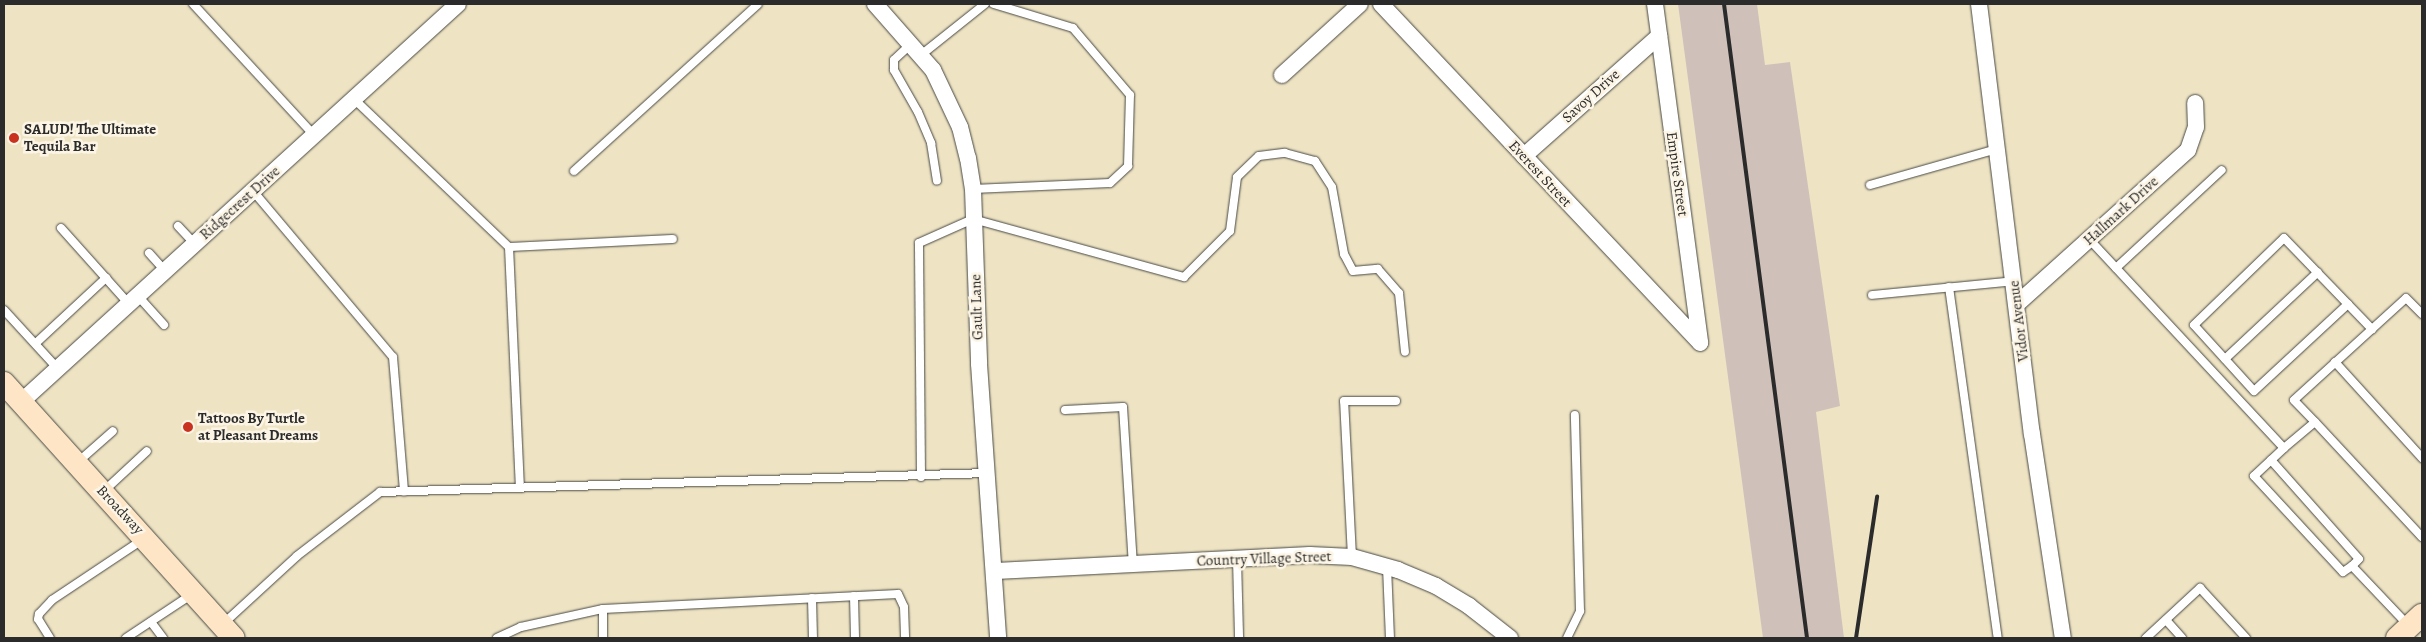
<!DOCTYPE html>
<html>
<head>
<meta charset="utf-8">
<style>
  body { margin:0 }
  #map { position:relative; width:2426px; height:642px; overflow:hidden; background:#eee4c4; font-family:Alegreya,serif }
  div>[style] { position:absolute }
  .industrial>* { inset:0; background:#cfc1ba }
  .roads { filter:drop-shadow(0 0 1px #484742) drop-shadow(0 0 1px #484742) }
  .lane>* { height:8px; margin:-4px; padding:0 4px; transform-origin:4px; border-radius:4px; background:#fff }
  .street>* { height:16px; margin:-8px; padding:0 8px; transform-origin:8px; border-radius:8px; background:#fff }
  .secondary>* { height:22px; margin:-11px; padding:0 11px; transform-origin:11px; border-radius:11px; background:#fde5c5 }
  .rail>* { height:4px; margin:-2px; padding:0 2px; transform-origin:2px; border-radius:2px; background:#2b2b2b }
  .dots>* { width:14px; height:14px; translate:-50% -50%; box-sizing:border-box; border:2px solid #fcf5e5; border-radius:50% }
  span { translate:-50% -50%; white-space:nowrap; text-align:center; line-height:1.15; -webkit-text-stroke:5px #fcf5e5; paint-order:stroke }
  .street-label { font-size:15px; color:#2b2b2b }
  .poi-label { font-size:15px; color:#2b2b2b; font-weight:700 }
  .left { translate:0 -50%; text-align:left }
  .frame { position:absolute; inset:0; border:5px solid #2b2b2b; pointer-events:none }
</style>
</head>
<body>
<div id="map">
  <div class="industrial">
    <div style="clip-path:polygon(1678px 4px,1757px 4px,1765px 65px,1790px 62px,1840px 406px,1816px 412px,1844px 638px,1763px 638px)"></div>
  </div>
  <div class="roads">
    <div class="lane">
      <div style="left:193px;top:4px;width:178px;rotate:47.3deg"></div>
      <div style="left:911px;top:44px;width:23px;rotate:137deg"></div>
      <div style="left:894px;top:60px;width:10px;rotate:90deg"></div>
      <div style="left:894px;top:70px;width:48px;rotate:60.3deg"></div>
      <div style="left:918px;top:112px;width:34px;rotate:67deg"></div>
      <div style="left:931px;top:143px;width:38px;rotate:81deg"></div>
      <div style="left:921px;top:55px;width:82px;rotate:-38.6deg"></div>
      <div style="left:354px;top:99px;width:214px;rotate:43.7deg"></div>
      <div style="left:509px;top:247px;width:241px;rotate:87.4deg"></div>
      <div style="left:574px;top:171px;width:248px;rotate:-42.2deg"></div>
      <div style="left:1870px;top:185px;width:132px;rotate:-15.8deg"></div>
      <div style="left:973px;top:189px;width:137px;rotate:-2.5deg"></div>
      <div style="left:1110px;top:183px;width:25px;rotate:-43deg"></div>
      <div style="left:1128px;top:166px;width:71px;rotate:-88.4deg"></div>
      <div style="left:1130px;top:95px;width:88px;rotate:-130.4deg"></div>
      <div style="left:1073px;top:28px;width:83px;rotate:-163.1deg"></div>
      <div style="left:253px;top:191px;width:217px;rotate:49.9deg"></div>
      <div style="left:393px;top:357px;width:135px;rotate:85.3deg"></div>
      <div style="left:178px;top:226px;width:25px;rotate:47deg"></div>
      <div style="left:61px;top:228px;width:102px;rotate:48.2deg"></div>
      <div style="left:2089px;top:239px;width:286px;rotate:47deg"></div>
      <div style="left:2284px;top:448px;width:41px;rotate:137deg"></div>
      <div style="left:2254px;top:476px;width:131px;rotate:47.2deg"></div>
      <div style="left:2343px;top:572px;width:11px;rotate:-34deg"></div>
      <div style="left:2352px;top:566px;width:81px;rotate:46.5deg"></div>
      <div style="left:509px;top:247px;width:164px;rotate:-2.8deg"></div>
      <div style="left:149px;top:253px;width:24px;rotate:48deg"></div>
      <div style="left:2116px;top:268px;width:144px;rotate:-42.8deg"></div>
      <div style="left:1949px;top:287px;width:354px;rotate:82.1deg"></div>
      <div style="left:1872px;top:295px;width:143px;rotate:-5.6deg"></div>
      <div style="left:138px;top:296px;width:39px;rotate:48deg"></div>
      <div style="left:2348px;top:304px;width:128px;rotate:137.2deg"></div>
      <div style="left:2254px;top:391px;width:89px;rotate:-132.3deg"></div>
      <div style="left:2194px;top:325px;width:125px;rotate:-44deg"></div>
      <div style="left:2284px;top:238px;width:127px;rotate:46deg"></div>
      <div style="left:4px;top:310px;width:80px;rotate:47.5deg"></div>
      <div style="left:36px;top:343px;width:96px;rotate:-42.9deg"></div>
      <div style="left:2225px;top:359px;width:127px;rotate:-43.1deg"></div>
      <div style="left:2335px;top:362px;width:130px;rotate:47.8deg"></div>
      <div style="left:1065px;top:410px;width:58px;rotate:-3deg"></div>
      <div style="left:1123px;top:407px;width:157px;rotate:86.4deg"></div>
      <div style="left:2315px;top:422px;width:30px;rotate:-134deg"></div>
      <div style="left:2294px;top:400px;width:151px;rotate:-42.3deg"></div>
      <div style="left:2406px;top:298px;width:23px;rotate:45deg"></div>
      <div style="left:2284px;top:448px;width:40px;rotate:-40deg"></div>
      <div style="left:2315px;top:422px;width:157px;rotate:47.1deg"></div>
      <div style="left:2271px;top:460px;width:132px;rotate:48.4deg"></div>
      <div style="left:2359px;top:559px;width:10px;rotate:135deg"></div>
      <div style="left:79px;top:461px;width:45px;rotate:-41.4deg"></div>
      <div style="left:921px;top:477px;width:234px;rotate:-90.5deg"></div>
      <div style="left:919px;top:243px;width:59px;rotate:-24deg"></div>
      <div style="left:973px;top:219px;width:219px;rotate:15.4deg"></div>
      <div style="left:1184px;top:277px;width:65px;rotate:-45deg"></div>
      <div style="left:1230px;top:231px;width:54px;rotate:-82.6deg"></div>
      <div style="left:1237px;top:177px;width:30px;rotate:-44deg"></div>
      <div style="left:1259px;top:156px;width:26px;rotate:-7deg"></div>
      <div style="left:1285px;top:153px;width:31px;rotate:15deg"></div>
      <div style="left:1315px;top:161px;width:31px;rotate:57deg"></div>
      <div style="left:1332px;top:187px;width:68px;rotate:79.8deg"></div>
      <div style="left:1344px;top:254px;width:19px;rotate:62deg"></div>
      <div style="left:1353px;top:271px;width:25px;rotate:-5deg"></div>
      <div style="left:1378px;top:269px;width:32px;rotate:49deg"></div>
      <div style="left:1399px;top:293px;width:59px;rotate:84.2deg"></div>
      <div style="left:105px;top:490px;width:57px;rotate:-42.9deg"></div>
      <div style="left:1352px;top:557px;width:156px;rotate:-92.9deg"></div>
      <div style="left:1344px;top:401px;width:52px"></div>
      <div style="left:1237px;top:559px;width:79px;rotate:88.5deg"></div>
      <div style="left:1387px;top:567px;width:71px;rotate:87.6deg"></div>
      <div style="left:854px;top:596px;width:42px;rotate:88.6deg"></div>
      <div style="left:812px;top:598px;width:40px;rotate:88.6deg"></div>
      <div style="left:603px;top:609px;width:29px;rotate:90deg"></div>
      <div style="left:2166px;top:620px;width:24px;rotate:48deg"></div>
      <div style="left:151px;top:622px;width:20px;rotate:53deg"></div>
      <div style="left:224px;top:623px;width:99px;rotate:-42.5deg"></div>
      <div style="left:297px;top:556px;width:105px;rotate:-37.6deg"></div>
      <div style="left:380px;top:492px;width:607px;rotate:-1.79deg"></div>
      <div style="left:50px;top:638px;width:22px;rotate:-122deg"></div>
      <div style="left:38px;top:619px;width:5px;rotate:-79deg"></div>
      <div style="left:39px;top:614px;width:19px;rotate:-47deg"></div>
      <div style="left:52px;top:600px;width:108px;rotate:-33.7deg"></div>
      <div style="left:126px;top:638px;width:78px;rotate:-33.5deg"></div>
      <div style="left:497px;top:638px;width:26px;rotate:-25deg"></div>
      <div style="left:521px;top:627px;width:84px;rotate:-12.4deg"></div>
      <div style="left:603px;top:609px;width:295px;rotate:-2.9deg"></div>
      <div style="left:898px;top:594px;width:14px;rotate:65deg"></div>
      <div style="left:904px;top:607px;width:31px;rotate:88deg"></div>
      <div style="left:1567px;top:638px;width:30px;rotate:-64deg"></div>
      <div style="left:1580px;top:611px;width:196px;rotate:-91.5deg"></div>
      <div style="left:2146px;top:638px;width:74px;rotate:-42.8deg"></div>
      <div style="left:2200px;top:588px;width:68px;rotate:47.4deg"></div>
    </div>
    <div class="street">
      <div style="left:875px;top:4px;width:88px;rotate:48.7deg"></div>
      <div style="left:933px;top:70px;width:63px;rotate:64.7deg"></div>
      <div style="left:960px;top:127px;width:32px;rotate:76deg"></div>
      <div style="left:968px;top:158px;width:31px;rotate:81deg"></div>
      <div style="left:973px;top:189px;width:175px;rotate:88deg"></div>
      <div style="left:979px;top:364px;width:275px;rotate:86deg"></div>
      <div style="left:1381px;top:4px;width:465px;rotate:46.7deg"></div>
      <div style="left:1655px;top:4px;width:342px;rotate:82.4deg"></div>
      <div style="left:1979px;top:4px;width:433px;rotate:83deg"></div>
      <div style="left:2032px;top:434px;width:206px;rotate:81.4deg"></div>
      <div style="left:1282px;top:75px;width:105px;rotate:-42.3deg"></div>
      <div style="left:1524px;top:156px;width:181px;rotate:-41.6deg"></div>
      <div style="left:2017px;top:304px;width:230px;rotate:-42deg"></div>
      <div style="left:2188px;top:150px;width:24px;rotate:-71deg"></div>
      <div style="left:2196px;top:127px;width:24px;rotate:-92deg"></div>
      <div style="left:21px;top:402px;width:591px;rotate:-42.33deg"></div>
      <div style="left:996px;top:571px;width:314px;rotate:-2.9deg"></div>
      <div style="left:1310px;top:555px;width:42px;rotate:2.7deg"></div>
      <div style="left:1352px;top:557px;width:48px;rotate:15.8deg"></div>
      <div style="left:1398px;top:570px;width:41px;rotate:22.8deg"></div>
      <div style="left:1436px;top:586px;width:39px;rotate:31deg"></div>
      <div style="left:1469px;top:606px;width:52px;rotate:38deg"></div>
    </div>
    <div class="secondary">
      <div style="left:4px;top:383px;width:343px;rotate:48deg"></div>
      <div style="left:2397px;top:638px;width:34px;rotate:-43deg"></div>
    </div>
  </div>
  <div class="rail">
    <div style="left:1724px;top:4px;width:639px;rotate:82.54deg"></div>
    <div style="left:1856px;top:638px;width:143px;rotate:-81.5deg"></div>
  </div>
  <div class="dots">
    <div style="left:14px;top:138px;background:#c8321e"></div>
    <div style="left:188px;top:427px;background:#c8321e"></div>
  </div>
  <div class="street-label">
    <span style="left:1591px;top:96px;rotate:-42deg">Savoy Drive</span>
    <span style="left:1540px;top:174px;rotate:47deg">Everest Street</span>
    <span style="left:1677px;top:174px;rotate:82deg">Empire Street</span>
    <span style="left:240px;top:203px;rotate:-42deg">Ridgecrest Drive</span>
    <span style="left:2121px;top:211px;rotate:-42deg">Hallmark Drive</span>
    <span style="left:977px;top:307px;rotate:-92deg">Gault Lane</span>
    <span style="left:2019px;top:321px;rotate:-97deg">Vidor Avenue</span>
    <span style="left:120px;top:510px;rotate:47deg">Broadway</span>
    <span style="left:1264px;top:559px;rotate:-2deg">Country Village Street</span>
  </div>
  <div class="poi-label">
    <span class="left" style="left:24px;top:138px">SALUD! The Ultimate<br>Tequila Bar</span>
    <span class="left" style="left:198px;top:427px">Tattoos By Turtle<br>at Pleasant Dreams</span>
  </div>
  <div class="frame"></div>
</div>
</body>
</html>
